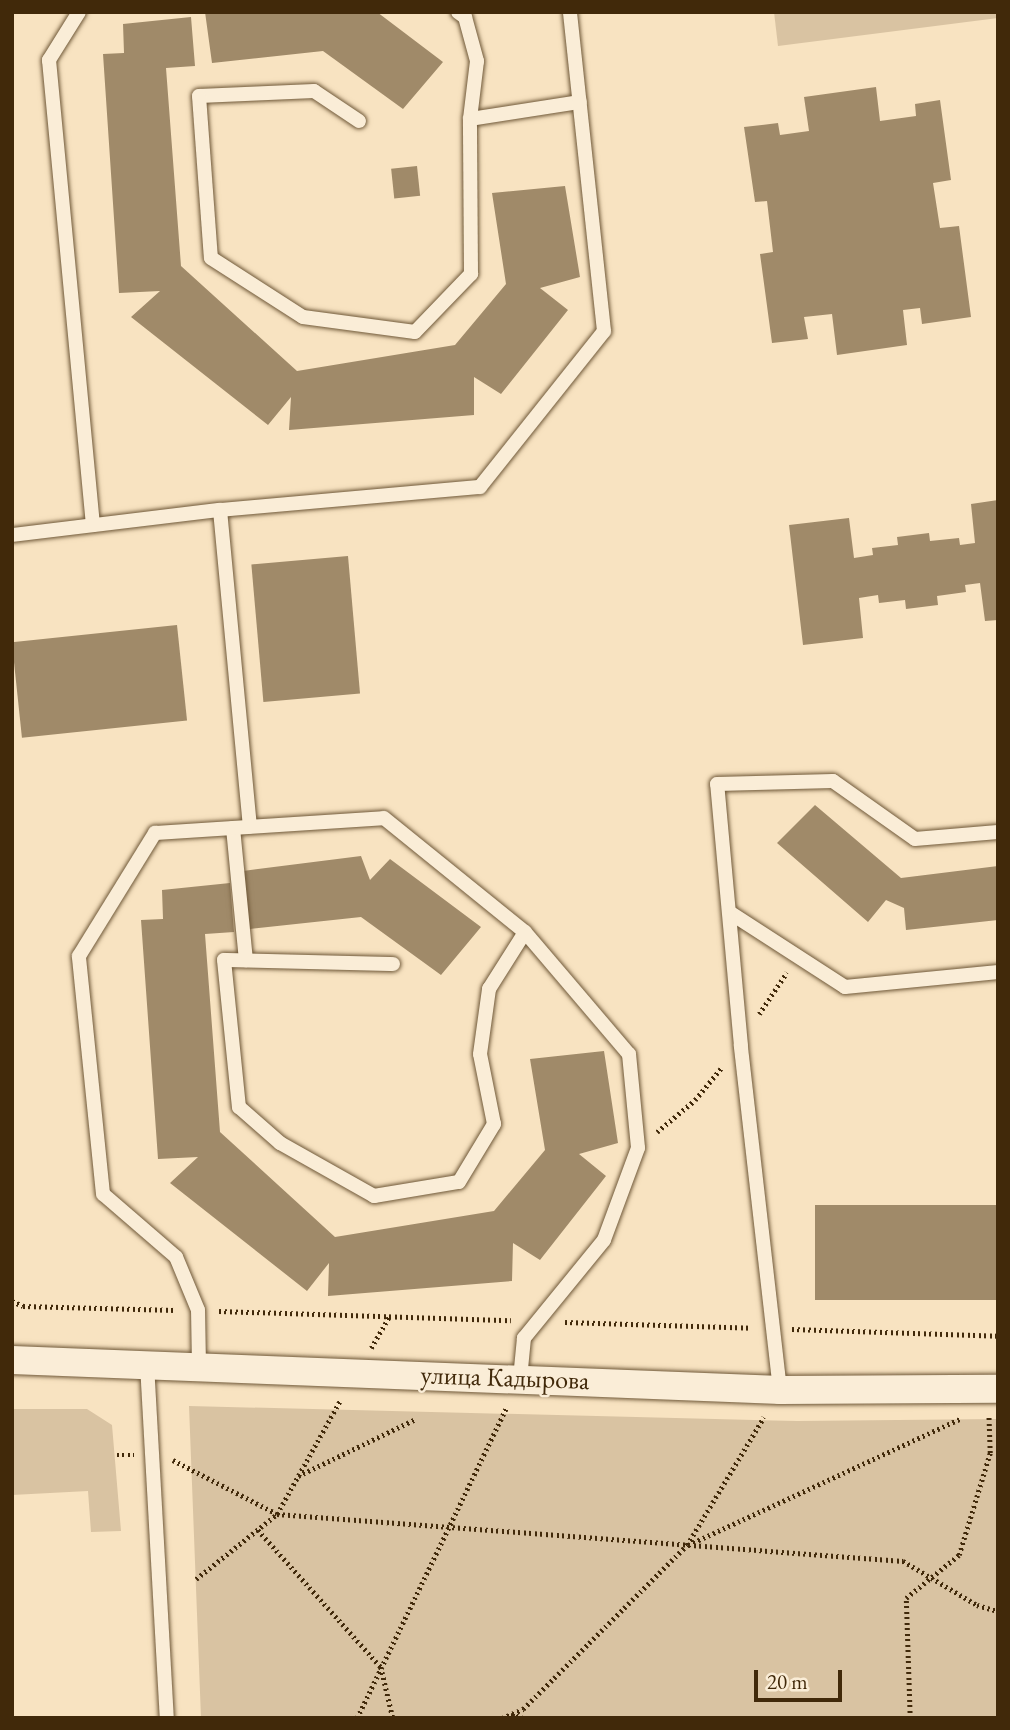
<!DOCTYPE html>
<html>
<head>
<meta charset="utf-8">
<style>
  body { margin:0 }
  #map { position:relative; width:1010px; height:1730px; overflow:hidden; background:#f8e3c1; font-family:"EB Garamond",serif }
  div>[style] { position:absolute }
  .green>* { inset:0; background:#d9c3a2 }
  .building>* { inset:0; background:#a08a69; transform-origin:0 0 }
  .path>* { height:4.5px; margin-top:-2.25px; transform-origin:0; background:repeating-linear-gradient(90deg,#41290a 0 2px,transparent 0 5.5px) }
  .roads { filter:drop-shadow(0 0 2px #6f5838) drop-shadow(0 0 2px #6f5838) }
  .service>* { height:14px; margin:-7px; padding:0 7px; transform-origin:7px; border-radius:7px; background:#faedd7 }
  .minor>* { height:28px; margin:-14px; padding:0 14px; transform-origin:14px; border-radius:14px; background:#faedd7 }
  span { translate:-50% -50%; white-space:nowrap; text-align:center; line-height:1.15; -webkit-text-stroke:5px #faedd7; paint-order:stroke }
  .street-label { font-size:26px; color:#41290a }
  .frame { position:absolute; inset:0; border:14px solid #41290a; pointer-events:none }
  .scale { position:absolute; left:754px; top:1670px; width:88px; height:32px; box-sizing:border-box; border:4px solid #41290a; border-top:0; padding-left:9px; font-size:21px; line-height:24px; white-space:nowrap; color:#41290a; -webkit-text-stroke:5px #faedd7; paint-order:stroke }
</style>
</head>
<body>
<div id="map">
  <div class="green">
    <div style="clip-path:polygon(774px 12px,998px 12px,998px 18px,778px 46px)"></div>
    <div style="clip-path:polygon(189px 1406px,797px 1421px,998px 1419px,998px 1718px,201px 1718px)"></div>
    <div style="clip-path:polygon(12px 1409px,87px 1409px,112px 1425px,121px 1531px,91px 1532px,88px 1491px,12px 1495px)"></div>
  </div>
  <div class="building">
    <div style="clip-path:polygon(205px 12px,377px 12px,443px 62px,403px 109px,323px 51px,212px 63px)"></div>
    <div style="clip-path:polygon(191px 17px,195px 66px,166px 68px,181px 266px,297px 371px,455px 345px,506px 284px,492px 193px,565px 186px,580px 277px,540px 288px,568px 310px,501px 394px,474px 377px,474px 415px,289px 430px,291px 397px,268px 425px,131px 317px,160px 291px,119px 293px,103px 54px,124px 53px,123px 24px)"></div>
    <div style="clip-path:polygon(876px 87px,880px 121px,916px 116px,915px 104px,940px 100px,951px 180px,933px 183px,940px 228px,959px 226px,971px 317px,922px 324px,920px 308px,903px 310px,907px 345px,837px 355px,832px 314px,804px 317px,808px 339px,772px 343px,760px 254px,773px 252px,767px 201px,755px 202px,744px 127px,778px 123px,780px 135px,809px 131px,804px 97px)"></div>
    <div style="left:417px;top:166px;width:30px;height:26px;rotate:84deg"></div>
    <div style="clip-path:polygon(998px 500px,998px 620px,985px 621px,980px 583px,965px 585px,966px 592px,937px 596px,938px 605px,906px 609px,905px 600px,879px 603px,878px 595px,859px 598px,863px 638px,803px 645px,789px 525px,849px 518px,854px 558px,873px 555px,872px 548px,898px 545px,897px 537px,929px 533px,930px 541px,959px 538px,960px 545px,975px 543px,971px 504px)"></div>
    <div style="left:348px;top:556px;width:138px;height:97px;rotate:85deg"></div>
    <div style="left:177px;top:625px;width:96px;height:166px;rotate:84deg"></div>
    <div style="clip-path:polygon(815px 805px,901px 878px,998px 866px,998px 920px,906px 930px,904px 908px,886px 900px,868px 922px,777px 843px)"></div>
    <div style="clip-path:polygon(361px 856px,370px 880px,390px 859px,481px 927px,441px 975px,361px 917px,250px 929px,243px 871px)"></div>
    <div style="clip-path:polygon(230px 883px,234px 932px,205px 934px,220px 1132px,335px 1237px,494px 1211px,545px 1150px,530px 1059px,604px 1051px,618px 1143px,579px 1154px,606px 1176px,540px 1260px,513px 1243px,512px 1281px,328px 1296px,329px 1263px,307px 1291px,170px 1183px,198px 1157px,158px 1159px,141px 920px,163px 919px,162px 890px)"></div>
    <div style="left:998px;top:1205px;width:95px;height:183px;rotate:90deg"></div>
  </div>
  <div class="path">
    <div style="left:759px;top:1014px;width:50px;rotate:-56.3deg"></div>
    <div style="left:657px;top:1132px;width:50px;rotate:-40.1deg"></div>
    <div style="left:695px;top:1100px;width:43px;rotate:-50.7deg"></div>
    <div style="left:12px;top:1301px;width:12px;rotate:24deg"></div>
    <div style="left:23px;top:1306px;width:152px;rotate:1.5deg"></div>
    <div style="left:219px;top:1311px;width:292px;rotate:1.8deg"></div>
    <div style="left:565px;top:1322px;width:187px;rotate:1.8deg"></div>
    <div style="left:792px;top:1329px;width:206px;rotate:1.9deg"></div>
    <div style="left:371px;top:1348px;width:36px;rotate:-60deg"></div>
    <div style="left:117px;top:1455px;width:17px"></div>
    <div style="left:173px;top:1460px;width:117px;rotate:27.4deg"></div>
    <div style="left:277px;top:1514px;width:628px;rotate:4.29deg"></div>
    <div style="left:903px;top:1561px;width:86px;rotate:30.7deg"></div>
    <div style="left:977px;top:1605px;width:22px;rotate:16deg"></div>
    <div style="left:298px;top:1476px;width:129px;rotate:-25.8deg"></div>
    <div style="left:258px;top:1530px;width:184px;rotate:48.1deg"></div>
    <div style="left:381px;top:1667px;width:52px;rotate:76.8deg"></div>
    <div style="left:688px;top:1545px;width:300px;rotate:-24.9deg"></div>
    <div style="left:196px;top:1579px;width:104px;rotate:-38.7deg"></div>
    <div style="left:277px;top:1514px;width:129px;rotate:-60.9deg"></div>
    <div style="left:511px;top:1714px;width:13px;rotate:18deg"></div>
    <div style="left:357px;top:1718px;width:344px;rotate:-64.3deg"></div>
    <div style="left:502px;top:1718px;width:23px;rotate:-23deg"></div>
    <div style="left:523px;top:1709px;width:232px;rotate:-45deg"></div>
    <div style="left:687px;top:1545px;width:149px;rotate:-59deg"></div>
    <div style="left:910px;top:1718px;width:120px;rotate:-91.9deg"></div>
    <div style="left:906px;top:1598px;width:68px;rotate:-39.1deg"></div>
    <div style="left:959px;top:1555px;width:107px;rotate:-73.1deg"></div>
    <div style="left:990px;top:1453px;width:36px;rotate:-92deg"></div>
  </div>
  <div class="roads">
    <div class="service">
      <div style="left:79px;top:12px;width:57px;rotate:122deg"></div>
      <div style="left:49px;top:60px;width:467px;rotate:84.6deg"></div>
      <div style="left:458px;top:12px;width:9px;rotate:36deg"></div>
      <div style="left:465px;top:17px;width:46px;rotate:74.7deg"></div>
      <div style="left:477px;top:61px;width:58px;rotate:96.9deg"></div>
      <div style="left:359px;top:121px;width:54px;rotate:-146.3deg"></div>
      <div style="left:314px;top:91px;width:115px;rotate:177.5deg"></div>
      <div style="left:199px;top:96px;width:162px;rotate:85.8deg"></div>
      <div style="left:211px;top:258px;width:109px;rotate:32.7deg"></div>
      <div style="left:303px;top:317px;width:113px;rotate:7.6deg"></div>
      <div style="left:415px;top:332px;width:81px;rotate:-46deg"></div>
      <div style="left:471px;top:274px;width:155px;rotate:-90.4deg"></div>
      <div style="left:470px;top:119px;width:111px;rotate:-8.8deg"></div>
      <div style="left:220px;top:510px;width:318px;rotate:84.6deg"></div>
      <div style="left:12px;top:535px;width:209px;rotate:-6.9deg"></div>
      <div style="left:220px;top:510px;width:261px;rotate:-5.1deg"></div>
      <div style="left:480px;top:487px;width:199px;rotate:-51.5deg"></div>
      <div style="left:604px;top:331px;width:321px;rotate:-96.1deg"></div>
      <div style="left:233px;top:828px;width:133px;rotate:84.4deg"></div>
      <div style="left:729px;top:912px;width:138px;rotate:32.9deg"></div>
      <div style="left:845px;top:987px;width:154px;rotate:-5.6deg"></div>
      <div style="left:393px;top:964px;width:169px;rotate:-178.6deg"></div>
      <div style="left:224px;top:960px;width:148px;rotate:84.2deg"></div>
      <div style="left:239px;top:1107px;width:55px;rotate:41.3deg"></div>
      <div style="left:280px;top:1143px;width:108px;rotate:29.4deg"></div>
      <div style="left:374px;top:1196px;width:86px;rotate:-9.4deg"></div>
      <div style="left:459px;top:1182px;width:68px;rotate:-58.9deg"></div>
      <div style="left:494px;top:1124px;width:71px;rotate:-101.3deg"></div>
      <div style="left:480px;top:1054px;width:66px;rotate:-82.1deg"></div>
      <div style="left:489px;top:989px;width:67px;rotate:-57.7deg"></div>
      <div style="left:147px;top:1364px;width:355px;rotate:86.8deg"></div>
      <div style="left:199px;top:1366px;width:56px;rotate:-91deg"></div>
      <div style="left:198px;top:1310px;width:57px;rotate:-112.5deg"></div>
      <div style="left:176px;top:1257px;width:96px;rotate:-139.2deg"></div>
      <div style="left:103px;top:1194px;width:239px;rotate:-95.8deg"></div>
      <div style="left:79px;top:956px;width:145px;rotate:-58.3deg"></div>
      <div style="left:155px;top:833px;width:229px;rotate:-3.7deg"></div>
      <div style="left:384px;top:818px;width:181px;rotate:39deg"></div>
      <div style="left:525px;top:932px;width:160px;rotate:49.6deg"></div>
      <div style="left:629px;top:1054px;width:94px;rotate:84.5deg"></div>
      <div style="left:638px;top:1148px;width:98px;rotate:110.3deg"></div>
      <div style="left:604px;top:1240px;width:127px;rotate:129.2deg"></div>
      <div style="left:524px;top:1338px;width:41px;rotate:95.6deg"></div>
      <div style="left:780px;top:1390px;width:346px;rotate:-96.5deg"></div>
      <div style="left:741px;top:1046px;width:263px;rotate:-95.2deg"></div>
      <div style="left:717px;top:784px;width:116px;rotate:-1.5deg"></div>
      <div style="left:833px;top:781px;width:100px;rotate:35.3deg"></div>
      <div style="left:915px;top:839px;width:83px;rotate:-4.8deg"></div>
    </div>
    <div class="minor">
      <div style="left:12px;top:1360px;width:769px;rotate:2.24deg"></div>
      <div style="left:780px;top:1390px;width:218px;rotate:-0.3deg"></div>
    </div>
  </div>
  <div class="street-label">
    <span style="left:505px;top:1378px;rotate:2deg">улица Кадырова</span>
  </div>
  <div class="frame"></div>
  <div class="scale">20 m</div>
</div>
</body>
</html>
